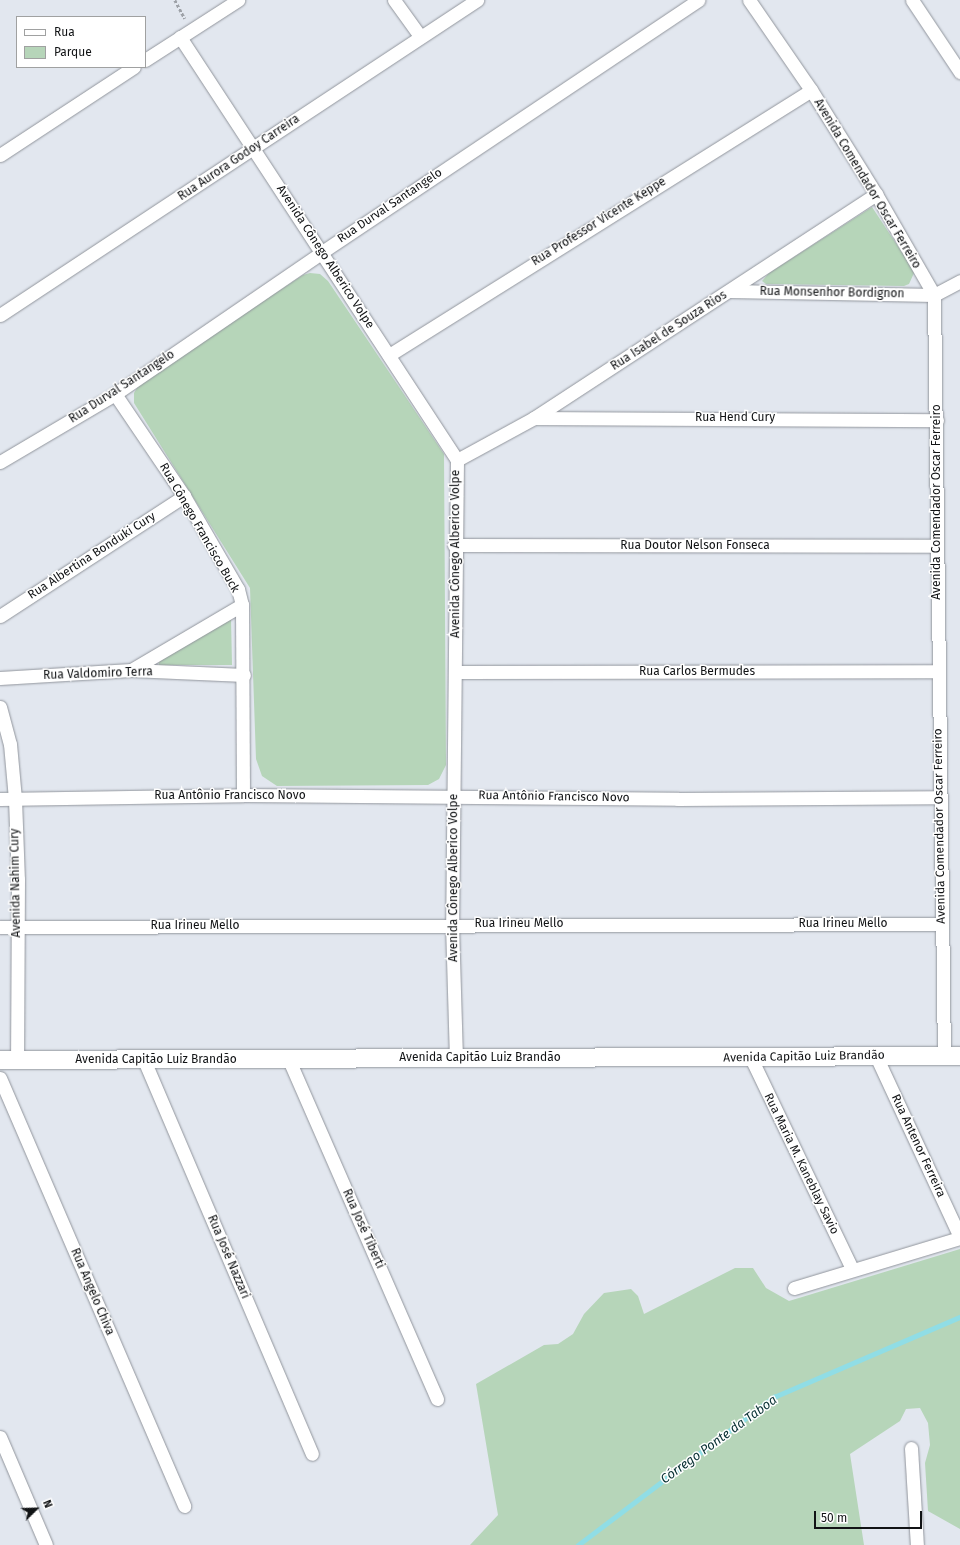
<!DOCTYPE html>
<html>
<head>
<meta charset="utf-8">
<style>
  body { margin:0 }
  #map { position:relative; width:960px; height:1545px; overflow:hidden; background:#e2e7ef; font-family:"Fira Sans",sans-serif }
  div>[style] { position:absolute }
  .green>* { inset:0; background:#b6d5b9 }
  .stream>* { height:4.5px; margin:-2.25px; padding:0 2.25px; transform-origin:2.25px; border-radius:2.25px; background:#90dde5 }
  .path>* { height:2.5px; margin-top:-1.25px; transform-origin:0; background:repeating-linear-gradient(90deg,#9da1a7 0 3px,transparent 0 5px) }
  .roads { filter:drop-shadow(0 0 1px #91959c) drop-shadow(0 0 1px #91959c) }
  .minor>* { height:13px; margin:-6.5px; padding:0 6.5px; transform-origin:6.5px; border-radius:6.5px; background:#fff }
  .secondary>* { height:18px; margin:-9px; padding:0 9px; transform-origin:9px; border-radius:9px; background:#fff }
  span { translate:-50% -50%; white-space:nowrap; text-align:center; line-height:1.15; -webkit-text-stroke:3px #fff; paint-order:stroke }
  .street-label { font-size:12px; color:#111315 }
  .water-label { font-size:13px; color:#083033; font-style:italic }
  .legend { position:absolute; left:16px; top:16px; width:130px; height:52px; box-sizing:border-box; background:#fff; border:1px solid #a0a1a1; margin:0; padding:5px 7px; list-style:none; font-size:12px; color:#111315 }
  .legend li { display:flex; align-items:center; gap:8px; height:20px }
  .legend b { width:20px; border:1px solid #a0a1a1 }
  .north { position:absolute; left:16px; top:1489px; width:40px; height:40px; -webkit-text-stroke:3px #fff; paint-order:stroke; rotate:67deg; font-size:11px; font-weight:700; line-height:16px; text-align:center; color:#111315 }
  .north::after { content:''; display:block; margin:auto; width:14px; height:18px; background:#111315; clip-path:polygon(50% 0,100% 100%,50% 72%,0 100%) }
  .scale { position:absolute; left:814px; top:1511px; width:108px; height:18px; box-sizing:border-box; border:2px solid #111315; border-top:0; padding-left:5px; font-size:12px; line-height:14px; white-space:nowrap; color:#111315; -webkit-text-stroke:3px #fff; paint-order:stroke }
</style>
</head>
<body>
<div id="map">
  <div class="green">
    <div style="clip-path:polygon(872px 207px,911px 266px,914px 273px,909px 284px,904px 286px,766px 284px,762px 281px,769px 273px)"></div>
    <div style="clip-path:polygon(310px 273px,320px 274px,328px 281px,444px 454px,446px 765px,439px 779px,428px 785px,277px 786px,262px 776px,256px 759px,250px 588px,134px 403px,134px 393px,141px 381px,303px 275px)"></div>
    <div style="clip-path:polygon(231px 619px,232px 665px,159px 665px,159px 660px)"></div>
    <div style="clip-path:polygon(960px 1249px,960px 1529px,928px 1511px,925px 1463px,930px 1445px,928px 1423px,920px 1408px,906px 1409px,900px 1421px,850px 1454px,864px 1545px,470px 1545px,498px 1515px,476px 1384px,544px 1345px,558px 1344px,573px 1334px,584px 1314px,604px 1293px,631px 1289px,638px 1296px,644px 1314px,735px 1268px,753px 1268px,766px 1288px,789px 1301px)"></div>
  </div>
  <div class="stream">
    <div style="left:578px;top:1545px;width:246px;rotate:-37.1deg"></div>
    <div style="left:774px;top:1397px;width:202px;rotate:-23.3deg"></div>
  </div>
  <div class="path">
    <div style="left:175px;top:0;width:21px;rotate:62deg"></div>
  </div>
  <div class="roads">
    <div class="minor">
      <div style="left:394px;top:0;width:44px;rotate:54.2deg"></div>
      <div style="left:749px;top:0;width:109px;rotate:55.4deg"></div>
      <div style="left:811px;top:90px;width:123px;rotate:58deg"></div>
      <div style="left:876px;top:194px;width:116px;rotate:60.1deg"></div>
      <div style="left:934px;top:295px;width:762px;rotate:89.25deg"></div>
      <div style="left:912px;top:0;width:87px;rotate:56.3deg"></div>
      <div style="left:180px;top:37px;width:506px;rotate:56.78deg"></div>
      <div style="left:457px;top:460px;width:464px;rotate:90.6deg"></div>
      <div style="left:452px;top:924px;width:134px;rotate:88.3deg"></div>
      <div style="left:145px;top:60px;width:111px;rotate:-32.8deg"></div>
      <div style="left:0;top:155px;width:160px;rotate:-33.3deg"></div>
      <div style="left:730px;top:291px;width:204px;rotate:1.1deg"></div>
      <div style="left:934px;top:295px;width:30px;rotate:-28deg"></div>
      <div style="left:0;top:315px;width:572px;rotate:-33.44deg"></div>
      <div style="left:389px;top:355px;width:498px;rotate:-32.1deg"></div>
      <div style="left:115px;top:394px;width:123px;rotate:55.9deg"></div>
      <div style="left:184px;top:496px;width:108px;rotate:59.9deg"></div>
      <div style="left:238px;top:589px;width:16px;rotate:76deg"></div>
      <div style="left:242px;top:605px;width:190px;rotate:89.7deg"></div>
      <div style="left:534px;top:418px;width:403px;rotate:0.3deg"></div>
      <div style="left:457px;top:460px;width:88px;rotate:-28.6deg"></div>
      <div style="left:534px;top:418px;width:409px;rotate:-33.2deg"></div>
      <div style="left:0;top:462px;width:134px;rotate:-30.6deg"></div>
      <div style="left:115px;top:394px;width:251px;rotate:-34.4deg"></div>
      <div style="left:322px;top:252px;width:453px;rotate:-33.8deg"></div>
      <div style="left:454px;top:545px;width:482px;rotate:0.1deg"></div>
      <div style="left:0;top:616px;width:220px;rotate:-33.1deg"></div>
      <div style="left:131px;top:670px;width:129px;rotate:-30.4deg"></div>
      <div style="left:457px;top:672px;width:480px;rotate:-0.1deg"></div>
      <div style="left:0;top:678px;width:131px;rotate:-3.5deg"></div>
      <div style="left:131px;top:670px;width:113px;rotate:2.5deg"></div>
      <div style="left:0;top:707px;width:38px;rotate:75deg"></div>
      <div style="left:10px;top:744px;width:55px;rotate:84.8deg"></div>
      <div style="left:15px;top:799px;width:80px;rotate:87.9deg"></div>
      <div style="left:18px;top:879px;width:181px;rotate:90.3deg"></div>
      <div style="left:0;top:799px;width:243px;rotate:-0.9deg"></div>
      <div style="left:243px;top:795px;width:435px;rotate:0.5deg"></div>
      <div style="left:678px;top:799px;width:261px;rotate:-0.4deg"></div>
      <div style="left:0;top:927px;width:942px;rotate:-0.18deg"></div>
      <div style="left:876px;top:1056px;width:200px;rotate:65.1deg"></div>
      <div style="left:751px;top:1058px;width:234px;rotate:64.4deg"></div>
      <div style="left:144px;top:1060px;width:428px;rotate:66.9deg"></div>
      <div style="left:289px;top:1060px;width:370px;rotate:66.4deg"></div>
      <div style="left:0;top:1078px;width:466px;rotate:66.7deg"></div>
      <div style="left:794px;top:1288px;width:173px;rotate:-16.8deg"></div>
      <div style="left:0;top:1437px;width:117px;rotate:66.9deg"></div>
      <div style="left:911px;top:1448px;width:97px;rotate:86.5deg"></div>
    </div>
    <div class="secondary">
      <div style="left:0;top:1060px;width:960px;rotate:-0.24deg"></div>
    </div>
  </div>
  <div class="street-label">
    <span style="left:239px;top:158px;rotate:-34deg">Rua Aurora Godoy Carreira</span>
    <span style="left:867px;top:184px;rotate:59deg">Avenida Comendador Oscar Ferreiro</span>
    <span style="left:390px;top:206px;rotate:-34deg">Rua Durval Santangelo</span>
    <span style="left:599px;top:222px;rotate:-32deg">Rua Professor Vicente Keppe</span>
    <span style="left:325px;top:257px;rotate:57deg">Avenida Cônego Alberico Volpe</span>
    <span style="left:832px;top:293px;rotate:1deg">Rua Monsenhor Bordignon</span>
    <span style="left:669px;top:331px;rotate:-33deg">Rua Isabel de Souza Rios</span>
    <span style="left:122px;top:387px;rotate:-33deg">Rua Durval Santangelo</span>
    <span style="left:735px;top:418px">Rua Hend Cury</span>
    <span style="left:937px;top:502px;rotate:-90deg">Avenida Comendador Oscar Ferreiro</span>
    <span style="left:199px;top:528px;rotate:60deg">Rua Cônego Francisco Buck</span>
    <span style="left:695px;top:546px">Rua Doutor Nelson Fonseca</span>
    <span style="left:456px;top:554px;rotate:-90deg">Avenida Cônego Alberico Volpe</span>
    <span style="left:92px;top:556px;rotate:-33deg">Rua Albertina Bonduki Cury</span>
    <span style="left:697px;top:672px">Rua Carlos Bermudes</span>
    <span style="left:98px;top:674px;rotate:-2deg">Rua Valdomiro Terra</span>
    <span style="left:230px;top:796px">Rua Antônio Francisco Novo</span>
    <span style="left:554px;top:797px;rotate:1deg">Rua Antônio Francisco Novo</span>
    <span style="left:940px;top:826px;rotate:-91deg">Avenida Comendador Oscar Ferreiro</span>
    <span style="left:454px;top:878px;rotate:-90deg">Avenida Cônego Alberico Volpe</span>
    <span style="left:16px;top:883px;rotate:-91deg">Avenida Nahim Cury</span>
    <span style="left:519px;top:924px">Rua Irineu Mello</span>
    <span style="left:843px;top:924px">Rua Irineu Mello</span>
    <span style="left:195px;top:926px">Rua Irineu Mello</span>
    <span style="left:804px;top:1057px;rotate:-1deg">Avenida Capitão Luiz Brandão</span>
    <span style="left:480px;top:1058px">Avenida Capitão Luiz Brandão</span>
    <span style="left:156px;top:1060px">Avenida Capitão Luiz Brandão</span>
    <span style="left:918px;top:1146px;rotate:65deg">Rua Antenor Ferreira</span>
    <span style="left:801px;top:1164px;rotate:64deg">Rua Maria M. Kaneblay Savio</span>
    <span style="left:363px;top:1229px;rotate:66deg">Rua José Tiberti</span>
    <span style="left:228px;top:1257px;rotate:67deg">Rua José Nazzari</span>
    <span style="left:92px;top:1292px;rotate:67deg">Rua Angelo Chiva</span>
  </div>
  <div class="water-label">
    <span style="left:719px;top:1440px;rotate:-36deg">Córrego Ponte da Taboa</span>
  </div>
  <ul class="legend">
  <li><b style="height:5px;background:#fff"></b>Rua</li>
  <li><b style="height:11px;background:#b6d5b9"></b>Parque</li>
  </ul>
  <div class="north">N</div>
  <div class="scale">50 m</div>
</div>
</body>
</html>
